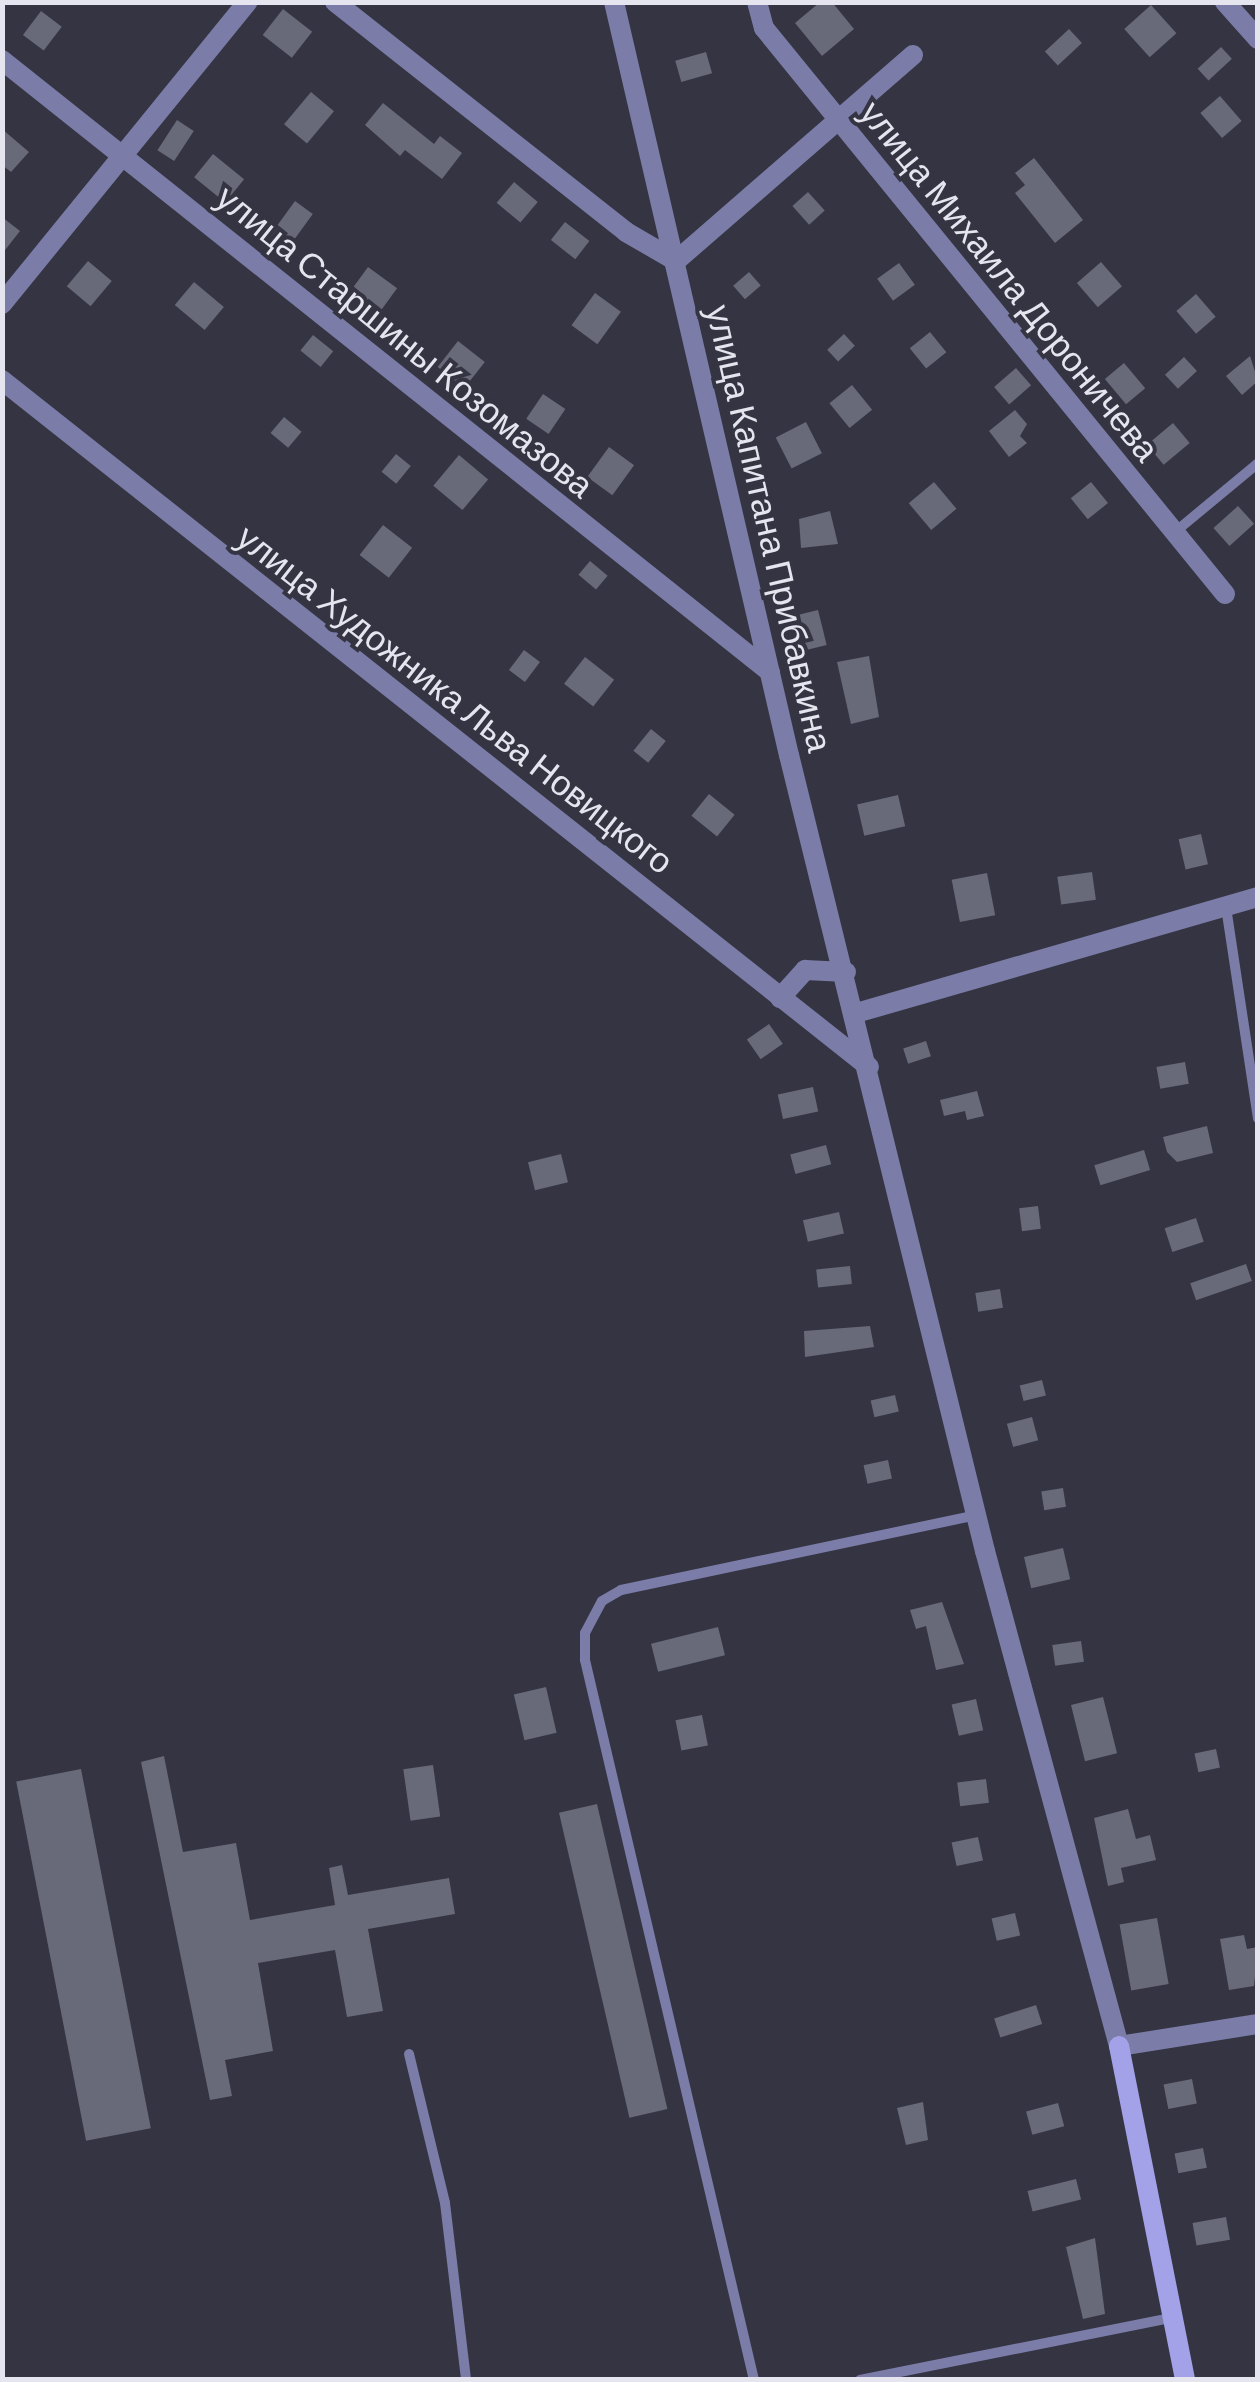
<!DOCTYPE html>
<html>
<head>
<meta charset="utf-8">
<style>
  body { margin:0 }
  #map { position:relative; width:1260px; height:2382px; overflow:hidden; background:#343442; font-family:Barlow,sans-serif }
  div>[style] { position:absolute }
  .building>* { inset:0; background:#686979; transform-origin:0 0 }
  .lane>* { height:10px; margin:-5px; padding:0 5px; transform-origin:5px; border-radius:5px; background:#7b7ca7 }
  .street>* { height:20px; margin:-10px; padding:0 10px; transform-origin:10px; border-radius:10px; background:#7b7ca7 }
  .secondary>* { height:20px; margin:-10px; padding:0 10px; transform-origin:10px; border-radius:10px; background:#a3a2e8 }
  span { translate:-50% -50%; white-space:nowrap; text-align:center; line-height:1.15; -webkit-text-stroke:8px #343442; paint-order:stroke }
  .street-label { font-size:35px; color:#e4e5ee }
  .frame { position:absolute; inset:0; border:5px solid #e4e5ee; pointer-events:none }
</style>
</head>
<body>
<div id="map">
  <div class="building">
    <div style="clip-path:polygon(820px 2px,832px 2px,854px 29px,822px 56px,795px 23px)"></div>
    <div style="left:1151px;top:5px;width:38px;height:36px;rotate:48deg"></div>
    <div style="left:283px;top:9px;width:37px;height:33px;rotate:38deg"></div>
    <div style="left:41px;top:11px;width:26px;height:30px;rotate:37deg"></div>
    <div style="left:1069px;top:29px;width:19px;height:33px;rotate:47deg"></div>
    <div style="left:1221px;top:47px;width:16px;height:32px;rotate:47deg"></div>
    <div style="left:706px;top:52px;width:22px;height:32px;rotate:74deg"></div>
    <div style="left:311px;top:92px;width:30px;height:42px;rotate:40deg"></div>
    <div style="left:1220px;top:96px;width:33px;height:26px;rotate:49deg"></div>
    <div style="clip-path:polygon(383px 103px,434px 144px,440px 136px,462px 153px,442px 179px,405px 150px,400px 156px,365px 125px)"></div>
    <div style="left:177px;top:120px;width:20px;height:36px;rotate:33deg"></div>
    <div style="clip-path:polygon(2px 129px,29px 152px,11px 172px,2px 165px)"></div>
    <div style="left:213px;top:154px;width:40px;height:30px;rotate:39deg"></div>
    <div style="clip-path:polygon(1034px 158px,1083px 220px,1055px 243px,1015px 193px,1025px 185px,1015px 173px)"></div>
    <div style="left:514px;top:182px;width:31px;height:27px;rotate:40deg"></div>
    <div style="left:808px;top:192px;width:25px;height:21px;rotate:48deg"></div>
    <div style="left:295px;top:201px;width:22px;height:42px;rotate:36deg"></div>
    <div style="clip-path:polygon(2px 217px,20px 231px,2px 254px)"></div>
    <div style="left:565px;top:222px;width:31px;height:23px;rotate:38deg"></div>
    <div style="left:88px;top:261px;width:31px;height:33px;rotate:40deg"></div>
    <div style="left:1101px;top:262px;width:32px;height:32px;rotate:49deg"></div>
    <div style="left:899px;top:263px;width:27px;height:27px;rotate:54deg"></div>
    <div style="left:368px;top:267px;width:36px;height:27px;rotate:36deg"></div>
    <div style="left:749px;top:272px;width:18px;height:21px;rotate:49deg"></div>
    <div style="left:194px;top:282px;width:39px;height:30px;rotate:40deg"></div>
    <div style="left:595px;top:293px;width:32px;height:40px;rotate:36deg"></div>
    <div style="left:1196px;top:294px;width:30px;height:26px;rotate:49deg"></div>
    <div style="left:930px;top:332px;width:26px;height:26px;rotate:51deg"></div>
    <div style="left:844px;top:334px;width:16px;height:23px;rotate:47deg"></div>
    <div style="left:313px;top:335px;width:26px;height:20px;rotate:39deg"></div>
    <div style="left:458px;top:341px;width:34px;height:33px;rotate:38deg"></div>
    <div style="clip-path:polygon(1250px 356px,1258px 381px,1242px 395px,1226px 376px)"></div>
    <div style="left:1184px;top:357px;width:19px;height:26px;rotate:47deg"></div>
    <div style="left:1124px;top:363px;width:33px;height:25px;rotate:50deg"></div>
    <div style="left:1016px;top:368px;width:23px;height:29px;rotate:49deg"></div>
    <div style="left:852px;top:385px;width:32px;height:29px;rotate:51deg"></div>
    <div style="left:543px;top:394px;width:27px;height:30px;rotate:34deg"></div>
    <div style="clip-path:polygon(1015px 410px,1027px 424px,1020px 436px,1027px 443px,1009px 457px,989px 431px)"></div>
    <div style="left:284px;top:417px;width:23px;height:21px;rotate:40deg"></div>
    <div style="left:806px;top:422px;width:35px;height:34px;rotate:63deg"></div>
    <div style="left:1173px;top:423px;width:26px;height:34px;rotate:50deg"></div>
    <div style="left:609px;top:447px;width:31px;height:37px;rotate:36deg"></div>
    <div style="left:396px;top:454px;width:19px;height:23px;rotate:39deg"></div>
    <div style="left:459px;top:455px;width:38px;height:40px;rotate:40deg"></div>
    <div style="left:934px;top:482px;width:35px;height:33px;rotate:50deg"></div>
    <div style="left:1091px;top:482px;width:27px;height:26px;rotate:51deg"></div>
    <div style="left:1238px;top:506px;width:24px;height:33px;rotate:48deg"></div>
    <div style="clip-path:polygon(830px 511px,838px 544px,801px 548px,799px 519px)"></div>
    <div style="left:383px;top:525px;width:37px;height:38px;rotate:38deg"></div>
    <div style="left:590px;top:561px;width:23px;height:18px;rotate:40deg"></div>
    <div style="left:818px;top:610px;width:36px;height:22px;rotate:76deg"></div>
    <div style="left:524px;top:650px;width:20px;height:25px;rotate:37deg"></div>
    <div style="clip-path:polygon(869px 656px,879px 717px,851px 724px,837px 662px)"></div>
    <div style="left:585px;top:657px;width:37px;height:34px;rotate:38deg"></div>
    <div style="left:651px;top:729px;width:19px;height:28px;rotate:39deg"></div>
    <div style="left:709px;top:794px;width:33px;height:28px;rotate:39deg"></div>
    <div style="left:898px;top:795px;width:32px;height:42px;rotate:77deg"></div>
    <div style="left:1201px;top:834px;width:31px;height:23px;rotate:77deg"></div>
    <div style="left:1092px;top:872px;width:28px;height:35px;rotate:82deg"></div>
    <div style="left:987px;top:873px;width:43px;height:36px;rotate:79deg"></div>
    <div style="left:769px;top:1024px;width:24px;height:27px;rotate:55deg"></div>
    <div style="left:926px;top:1041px;width:16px;height:24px;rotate:72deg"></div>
    <div style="left:1185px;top:1062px;width:22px;height:29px;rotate:80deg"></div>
    <div style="left:813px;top:1087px;width:25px;height:36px;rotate:78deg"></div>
    <div style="clip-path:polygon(977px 1091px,984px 1116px,967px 1120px,965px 1111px,944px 1116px,940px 1100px)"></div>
    <div style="clip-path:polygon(1207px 1126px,1213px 1153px,1177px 1162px,1167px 1152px,1163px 1137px)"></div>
    <div style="left:826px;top:1145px;width:20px;height:37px;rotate:75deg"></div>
    <div style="left:1144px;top:1150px;width:21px;height:52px;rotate:73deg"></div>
    <div style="left:561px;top:1154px;width:29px;height:34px;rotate:76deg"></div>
    <div style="left:1038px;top:1206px;width:23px;height:19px;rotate:83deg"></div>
    <div style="left:839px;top:1212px;width:22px;height:37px;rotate:77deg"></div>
    <div style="left:1196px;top:1218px;width:25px;height:33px;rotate:72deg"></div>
    <div style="left:1246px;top:1264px;width:18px;height:59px;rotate:71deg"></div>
    <div style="left:850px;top:1266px;width:18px;height:34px;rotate:84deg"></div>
    <div style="left:1000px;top:1289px;width:19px;height:25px;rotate:81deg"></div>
    <div style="clip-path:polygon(870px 1326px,874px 1347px,805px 1357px,804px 1331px)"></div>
    <div style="left:1042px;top:1380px;width:16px;height:23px;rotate:76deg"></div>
    <div style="left:895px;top:1395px;width:17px;height:25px;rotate:77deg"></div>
    <div style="left:1032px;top:1417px;width:24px;height:26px;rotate:75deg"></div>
    <div style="left:888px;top:1460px;width:19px;height:25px;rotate:78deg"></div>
    <div style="left:1063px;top:1488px;width:19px;height:22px;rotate:81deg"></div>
    <div style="left:1063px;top:1548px;width:32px;height:40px;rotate:77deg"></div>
    <div style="clip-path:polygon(942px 1602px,964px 1664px,936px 1670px,926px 1626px,916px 1629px,910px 1610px)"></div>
    <div style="left:718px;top:1627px;width:29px;height:69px;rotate:76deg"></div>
    <div style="left:1081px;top:1641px;width:21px;height:29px;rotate:82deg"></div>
    <div style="left:546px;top:1687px;width:47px;height:33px;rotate:77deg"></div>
    <div style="left:1103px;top:1697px;width:58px;height:33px;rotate:76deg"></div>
    <div style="left:976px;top:1699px;width:32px;height:25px;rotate:77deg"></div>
    <div style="left:702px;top:1715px;width:31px;height:27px;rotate:79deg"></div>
    <div style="left:1216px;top:1749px;width:19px;height:22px;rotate:78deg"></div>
    <div style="clip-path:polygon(164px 1756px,183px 1852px,236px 1843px,250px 1920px,335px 1905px,329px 1868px,342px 1865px,348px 1895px,449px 1878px,455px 1914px,368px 1929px,383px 2011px,347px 2017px,335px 1950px,258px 1963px,273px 2051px,225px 2060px,232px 2096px,210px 2100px,141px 1762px)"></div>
    <div style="left:433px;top:1765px;width:52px;height:30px;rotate:82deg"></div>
    <div style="left:81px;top:1769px;width:366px;height:66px;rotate:79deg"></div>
    <div style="left:986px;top:1779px;width:24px;height:29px;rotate:83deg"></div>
    <div style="left:597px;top:1804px;width:313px;height:39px;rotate:77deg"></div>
    <div style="clip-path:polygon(1128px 1809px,1136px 1839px,1150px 1835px,1156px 1860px,1121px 1868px,1124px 1882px,1108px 1886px,1094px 1818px)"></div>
    <div style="left:978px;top:1837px;width:24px;height:27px;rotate:78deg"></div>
    <div style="left:1015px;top:1913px;width:23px;height:24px;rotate:77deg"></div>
    <div style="left:1157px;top:1918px;width:67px;height:38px;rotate:80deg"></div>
    <div style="clip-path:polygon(1244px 1935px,1247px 1949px,1258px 1947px,1254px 1986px,1229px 1990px,1220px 1939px)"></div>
    <div style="left:1036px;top:2005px;width:20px;height:44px;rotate:72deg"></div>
    <div style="left:1192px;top:2079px;width:25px;height:29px;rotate:79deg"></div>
    <div style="clip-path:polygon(923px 2102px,928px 2140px,906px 2145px,897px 2108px)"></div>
    <div style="left:1058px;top:2103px;width:24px;height:33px;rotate:75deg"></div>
    <div style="left:1203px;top:2148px;width:20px;height:29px;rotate:79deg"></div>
    <div style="left:1076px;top:2179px;width:21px;height:50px;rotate:76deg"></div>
    <div style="left:1226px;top:2217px;width:23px;height:34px;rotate:80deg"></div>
    <div style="clip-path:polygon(1095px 2238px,1105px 2314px,1083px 2319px,1066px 2247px)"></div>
  </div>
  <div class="lane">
    <div style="left:1175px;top:532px;width:108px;rotate:-39.7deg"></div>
    <div style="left:1226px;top:907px;width:214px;rotate:81.4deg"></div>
    <div style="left:409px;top:2054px;width:153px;rotate:76.4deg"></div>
    <div style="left:445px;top:2203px;width:178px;rotate:83.2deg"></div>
    <div style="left:754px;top:2380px;width:740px;rotate:-103.21deg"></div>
    <div style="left:585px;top:1660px;width:27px;rotate:-90deg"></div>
    <div style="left:585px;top:1633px;width:36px;rotate:-62deg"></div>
    <div style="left:602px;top:1601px;width:22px;rotate:-30deg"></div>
    <div style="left:621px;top:1590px;width:363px;rotate:-11.9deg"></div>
    <div style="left:860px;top:2380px;width:316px;rotate:-11.3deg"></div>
  </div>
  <div class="street">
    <div style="left:335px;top:2px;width:371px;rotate:38.3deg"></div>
    <div style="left:626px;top:232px;width:58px;rotate:30.1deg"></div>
    <div style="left:676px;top:261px;width:314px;rotate:-41deg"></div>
    <div style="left:614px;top:2px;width:773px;rotate:76.92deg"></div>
    <div style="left:789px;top:755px;width:820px;rotate:76.17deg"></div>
    <div style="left:985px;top:1551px;width:513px;rotate:74.85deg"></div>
    <div style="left:1119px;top:2046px;width:141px;rotate:-9deg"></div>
    <div style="left:757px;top:2px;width:27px;rotate:75deg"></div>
    <div style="left:764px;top:28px;width:730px;rotate:50.84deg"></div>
    <div style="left:1225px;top:2px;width:50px;rotate:48.3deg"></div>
    <div style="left:2px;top:60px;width:982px;rotate:38.55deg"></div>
    <div style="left:2px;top:304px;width:389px;rotate:-50.9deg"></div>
    <div style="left:2px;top:380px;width:1106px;rotate:38.39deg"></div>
    <div style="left:780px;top:998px;width:38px;rotate:-48deg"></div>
    <div style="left:805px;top:970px;width:41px;rotate:2.8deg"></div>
    <div style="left:856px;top:1013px;width:418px;rotate:-16.1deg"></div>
  </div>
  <div class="secondary">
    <div style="left:1119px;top:2046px;width:340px;rotate:78.8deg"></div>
  </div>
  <div class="street-label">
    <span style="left:1011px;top:280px;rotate:51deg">улица Михаила Дороничева</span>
    <span style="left:406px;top:340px;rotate:39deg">улица Старшины Козомазова</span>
    <span style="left:771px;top:528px;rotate:77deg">улица Капитана Прибавкина</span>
    <span style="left:456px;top:698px;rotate:38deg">улица Художника Льва Новицкого</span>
  </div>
  <div class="frame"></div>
</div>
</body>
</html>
